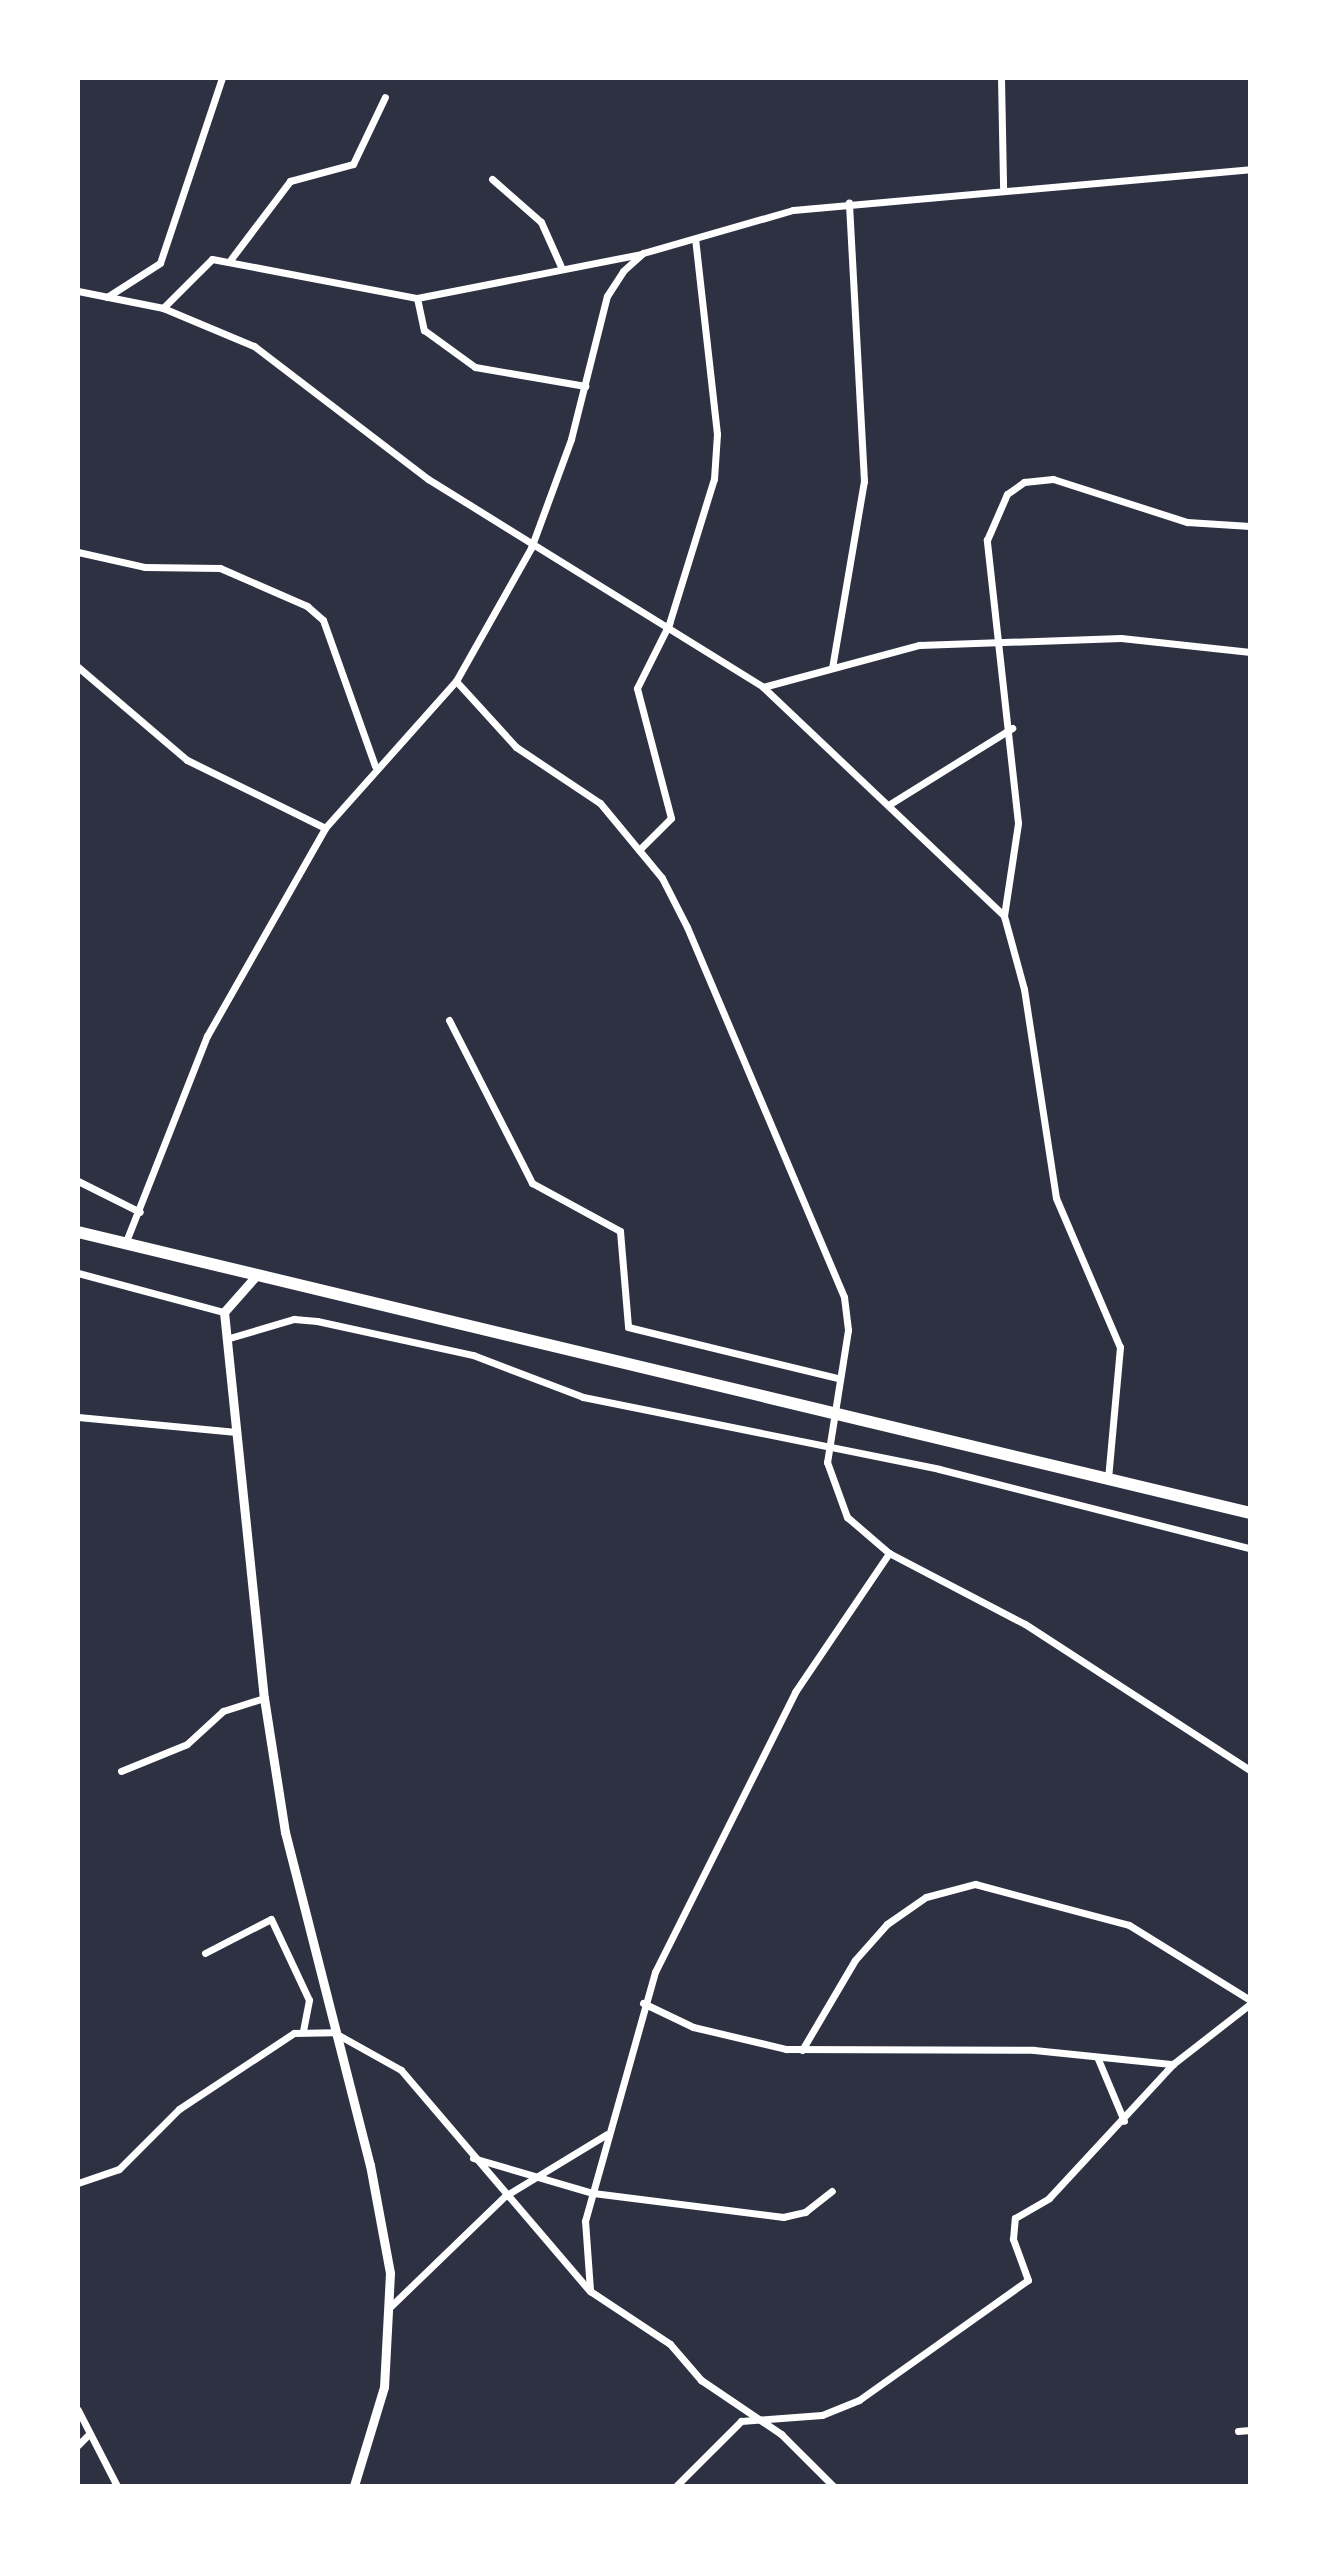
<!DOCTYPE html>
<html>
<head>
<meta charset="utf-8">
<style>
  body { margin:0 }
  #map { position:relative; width:1328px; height:2564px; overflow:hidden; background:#2d3142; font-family:Raleway,sans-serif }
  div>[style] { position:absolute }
  .minor>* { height:7px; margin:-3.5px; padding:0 3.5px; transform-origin:3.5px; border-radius:3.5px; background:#fff }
  .tertiary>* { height:9px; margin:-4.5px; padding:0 4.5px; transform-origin:4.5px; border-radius:4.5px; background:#fff }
  .primary>* { height:12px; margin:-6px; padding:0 6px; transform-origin:6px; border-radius:6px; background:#fff }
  span { translate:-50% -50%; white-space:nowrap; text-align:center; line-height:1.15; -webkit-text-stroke:7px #fff; paint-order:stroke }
  .frame { position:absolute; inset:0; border:80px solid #fff; pointer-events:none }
</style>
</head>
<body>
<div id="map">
  <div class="minor">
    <div style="left:1001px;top:78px;width:109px;rotate:88.9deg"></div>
    <div style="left:492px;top:179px;width:65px;rotate:41.3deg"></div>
    <div style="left:541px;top:222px;width:51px;rotate:65.9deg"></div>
    <div style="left:231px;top:259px;width:98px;rotate:-52.9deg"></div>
    <div style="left:290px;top:181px;width:65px;rotate:-15.1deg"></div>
    <div style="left:353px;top:164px;width:74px;rotate:-64.5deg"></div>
    <div style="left:78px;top:291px;width:87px;rotate:11.3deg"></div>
    <div style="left:163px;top:308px;width:99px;rotate:22.7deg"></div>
    <div style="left:254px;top:346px;width:219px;rotate:37.4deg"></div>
    <div style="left:428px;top:479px;width:394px;rotate:31.8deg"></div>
    <div style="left:763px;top:687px;width:332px;rotate:43.5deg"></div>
    <div style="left:1004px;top:916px;width:76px;rotate:74.7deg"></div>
    <div style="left:1024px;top:989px;width:211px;rotate:81.3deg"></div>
    <div style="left:1056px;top:1198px;width:162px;rotate:66.8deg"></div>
    <div style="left:1120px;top:1347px;width:133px;rotate:95.2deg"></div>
    <div style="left:107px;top:297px;width:63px;rotate:-32.7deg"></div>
    <div style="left:160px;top:263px;width:195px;rotate:-71.5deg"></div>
    <div style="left:417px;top:298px;width:33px;rotate:78deg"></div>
    <div style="left:424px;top:330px;width:63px;rotate:36deg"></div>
    <div style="left:475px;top:367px;width:112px;rotate:9.8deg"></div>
    <div style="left:163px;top:308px;width:69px;rotate:-45deg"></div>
    <div style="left:212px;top:259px;width:209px;rotate:10.8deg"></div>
    <div style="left:417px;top:298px;width:228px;rotate:-11.1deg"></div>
    <div style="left:78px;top:552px;width:69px;rotate:12.6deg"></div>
    <div style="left:145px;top:567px;width:75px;rotate:0.8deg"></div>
    <div style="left:220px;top:568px;width:95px;rotate:23.6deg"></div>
    <div style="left:307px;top:606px;width:21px;rotate:41deg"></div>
    <div style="left:323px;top:620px;width:155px;rotate:70.4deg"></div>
    <div style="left:78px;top:667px;width:143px;rotate:40.5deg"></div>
    <div style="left:187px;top:760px;width:154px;rotate:26.2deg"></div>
    <div style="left:832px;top:668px;width:190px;rotate:-80.3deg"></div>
    <div style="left:864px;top:481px;width:279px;rotate:-93.1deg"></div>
    <div style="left:456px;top:681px;width:89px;rotate:47.7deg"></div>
    <div style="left:516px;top:747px;width:101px;rotate:33.7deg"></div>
    <div style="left:600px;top:803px;width:97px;rotate:50.4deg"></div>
    <div style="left:662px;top:878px;width:55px;rotate:63deg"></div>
    <div style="left:687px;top:927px;width:402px;rotate:67deg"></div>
    <div style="left:844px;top:1297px;width:33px;rotate:83deg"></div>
    <div style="left:848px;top:1330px;width:134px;rotate:99deg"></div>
    <div style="left:827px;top:1462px;width:59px;rotate:70deg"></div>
    <div style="left:847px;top:1517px;width:55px;rotate:40.6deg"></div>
    <div style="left:889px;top:1553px;width:153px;rotate:27.6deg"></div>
    <div style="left:1025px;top:1624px;width:268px;rotate:33deg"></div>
    <div style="left:763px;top:687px;width:162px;rotate:-15.1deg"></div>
    <div style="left:919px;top:645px;width:202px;rotate:-2deg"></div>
    <div style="left:1121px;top:638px;width:130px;rotate:6.2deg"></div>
    <div style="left:890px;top:804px;width:144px;rotate:-31.9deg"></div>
    <div style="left:639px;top:850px;width:45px;rotate:-45deg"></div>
    <div style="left:671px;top:818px;width:134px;rotate:-104.7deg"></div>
    <div style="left:637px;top:688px;width:72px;rotate:-63.4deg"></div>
    <div style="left:669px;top:624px;width:152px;rotate:-72.8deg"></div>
    <div style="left:714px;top:479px;width:45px;rotate:-86.2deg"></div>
    <div style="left:717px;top:434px;width:196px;rotate:-96.4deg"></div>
    <div style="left:1004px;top:916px;width:94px;rotate:-81.4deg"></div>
    <div style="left:1018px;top:823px;width:285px;rotate:-96.3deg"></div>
    <div style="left:987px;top:540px;width:50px;rotate:-66.5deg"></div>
    <div style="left:1007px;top:494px;width:21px;rotate:-35deg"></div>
    <div style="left:1024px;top:482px;width:29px;rotate:-6deg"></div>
    <div style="left:1053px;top:479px;width:141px;rotate:17.8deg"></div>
    <div style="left:1187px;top:522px;width:63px;rotate:3.6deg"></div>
    <div style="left:449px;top:1020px;width:183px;rotate:63deg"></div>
    <div style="left:532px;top:1183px;width:100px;rotate:28.6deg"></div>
    <div style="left:620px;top:1231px;width:96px;rotate:85.2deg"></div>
    <div style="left:628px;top:1327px;width:215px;rotate:13.7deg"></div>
    <div style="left:78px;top:1181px;width:69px;rotate:26.6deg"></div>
    <div style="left:125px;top:1244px;width:224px;rotate:-68.5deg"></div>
    <div style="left:207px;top:1036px;width:239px;rotate:-60.4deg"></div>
    <div style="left:325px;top:828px;width:197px;rotate:-48.3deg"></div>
    <div style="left:456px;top:681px;width:153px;rotate:-60.6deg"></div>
    <div style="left:531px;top:548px;width:116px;rotate:-69.8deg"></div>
    <div style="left:571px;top:439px;width:147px;rotate:-75.9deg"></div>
    <div style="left:607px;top:296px;width:30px;rotate:-57deg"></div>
    <div style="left:623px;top:271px;width:27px;rotate:-42deg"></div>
    <div style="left:643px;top:253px;width:156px;rotate:-16deg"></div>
    <div style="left:793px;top:210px;width:459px;rotate:-5.1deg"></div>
    <div style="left:78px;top:1273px;width:151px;rotate:15deg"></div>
    <div style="left:226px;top:1339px;width:71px;rotate:-16.4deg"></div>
    <div style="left:294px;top:1319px;width:23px;rotate:5deg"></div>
    <div style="left:317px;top:1321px;width:160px;rotate:12.3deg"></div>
    <div style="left:473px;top:1355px;width:118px;rotate:20.9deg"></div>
    <div style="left:583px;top:1397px;width:363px;rotate:11.4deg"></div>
    <div style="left:939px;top:1469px;width:321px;rotate:14.3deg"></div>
    <div style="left:78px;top:1417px;width:159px;rotate:5.4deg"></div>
    <div style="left:121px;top:1771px;width:71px;rotate:-22.2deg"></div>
    <div style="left:187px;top:1744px;width:49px;rotate:-42.5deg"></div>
    <div style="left:223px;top:1711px;width:43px;rotate:-17.6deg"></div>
    <div style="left:205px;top:1953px;width:74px;rotate:-27.3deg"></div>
    <div style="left:271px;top:1919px;width:89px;rotate:64.9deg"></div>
    <div style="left:309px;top:2000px;width:31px;rotate:101deg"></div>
    <div style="left:643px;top:2003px;width:55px;rotate:25.6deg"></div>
    <div style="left:693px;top:2027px;width:96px;rotate:13.3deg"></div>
    <div style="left:786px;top:2049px;width:248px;rotate:0.2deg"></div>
    <div style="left:1034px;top:2050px;width:140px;rotate:5.8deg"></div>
    <div style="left:1173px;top:2064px;width:98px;rotate:-37.9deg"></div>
    <div style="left:802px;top:2050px;width:104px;rotate:-59.5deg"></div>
    <div style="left:855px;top:1960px;width:48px;rotate:-48.4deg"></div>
    <div style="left:887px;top:1924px;width:47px;rotate:-34.7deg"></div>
    <div style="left:926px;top:1897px;width:51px;rotate:-14.9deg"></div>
    <div style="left:975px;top:1884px;width:159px;rotate:14.9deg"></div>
    <div style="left:1129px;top:1925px;width:142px;rotate:31.8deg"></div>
    <div style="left:1098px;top:2059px;width:67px;rotate:67.2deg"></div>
    <div style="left:473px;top:2158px;width:125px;rotate:16.3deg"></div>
    <div style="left:593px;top:2193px;width:192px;rotate:7.2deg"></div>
    <div style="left:783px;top:2217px;width:23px;rotate:-13deg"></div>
    <div style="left:805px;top:2212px;width:34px;rotate:-38deg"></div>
    <div style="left:78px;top:2183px;width:43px;rotate:-18.9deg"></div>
    <div style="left:119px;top:2169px;width:85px;rotate:-45deg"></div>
    <div style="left:179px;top:2109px;width:138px;rotate:-33.5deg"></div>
    <div style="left:294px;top:2033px;width:39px;rotate:-1deg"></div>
    <div style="left:333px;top:2032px;width:78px;rotate:29.2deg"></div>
    <div style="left:401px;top:2070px;width:291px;rotate:49.5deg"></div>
    <div style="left:590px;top:2291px;width:96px;rotate:33.5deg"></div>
    <div style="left:670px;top:2344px;width:48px;rotate:49.3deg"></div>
    <div style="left:701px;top:2380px;width:97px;rotate:34deg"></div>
    <div style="left:781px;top:2434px;width:74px;rotate:45deg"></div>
    <div style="left:590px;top:2290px;width:69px;rotate:-94.1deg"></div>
    <div style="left:585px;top:2221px;width:259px;rotate:-74.3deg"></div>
    <div style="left:655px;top:1972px;width:313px;rotate:-63.4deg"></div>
    <div style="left:795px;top:1692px;width:168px;rotate:-55.9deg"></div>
    <div style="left:391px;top:2306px;width:158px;rotate:-44deg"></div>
    <div style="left:505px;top:2196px;width:119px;rotate:-31.3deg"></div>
    <div style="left:78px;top:2410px;width:85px;rotate:62.8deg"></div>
    <div style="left:1238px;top:2431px;width:12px;rotate:-5deg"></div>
    <div style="left:78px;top:2445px;width:14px;rotate:-45deg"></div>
    <div style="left:676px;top:2486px;width:92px;rotate:-45deg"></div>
    <div style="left:741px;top:2421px;width:81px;rotate:-4.2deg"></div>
    <div style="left:822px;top:2415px;width:40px;rotate:-22deg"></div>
    <div style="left:859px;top:2400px;width:207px;rotate:-35.4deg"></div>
    <div style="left:1028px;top:2280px;width:44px;rotate:-110.1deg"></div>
    <div style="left:1013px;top:2239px;width:21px;rotate:-85deg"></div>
    <div style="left:1015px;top:2218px;width:39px;rotate:-30deg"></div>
    <div style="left:1049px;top:2198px;width:183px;rotate:-47.2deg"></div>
  </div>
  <div class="tertiary">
    <div style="left:255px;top:1277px;width:47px;rotate:131.5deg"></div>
    <div style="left:224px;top:1312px;width:388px;rotate:84.1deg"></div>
    <div style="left:264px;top:1698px;width:136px;rotate:81.1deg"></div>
    <div style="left:285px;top:1832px;width:344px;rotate:75.7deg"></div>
    <div style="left:370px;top:2165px;width:110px;rotate:79.5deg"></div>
    <div style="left:390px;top:2273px;width:114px;rotate:93deg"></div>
    <div style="left:384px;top:2387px;width:103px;rotate:106.9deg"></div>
  </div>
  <div class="primary">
    <div style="left:78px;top:1232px;width:1205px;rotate:13.48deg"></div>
  </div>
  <div class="frame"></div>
</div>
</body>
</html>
